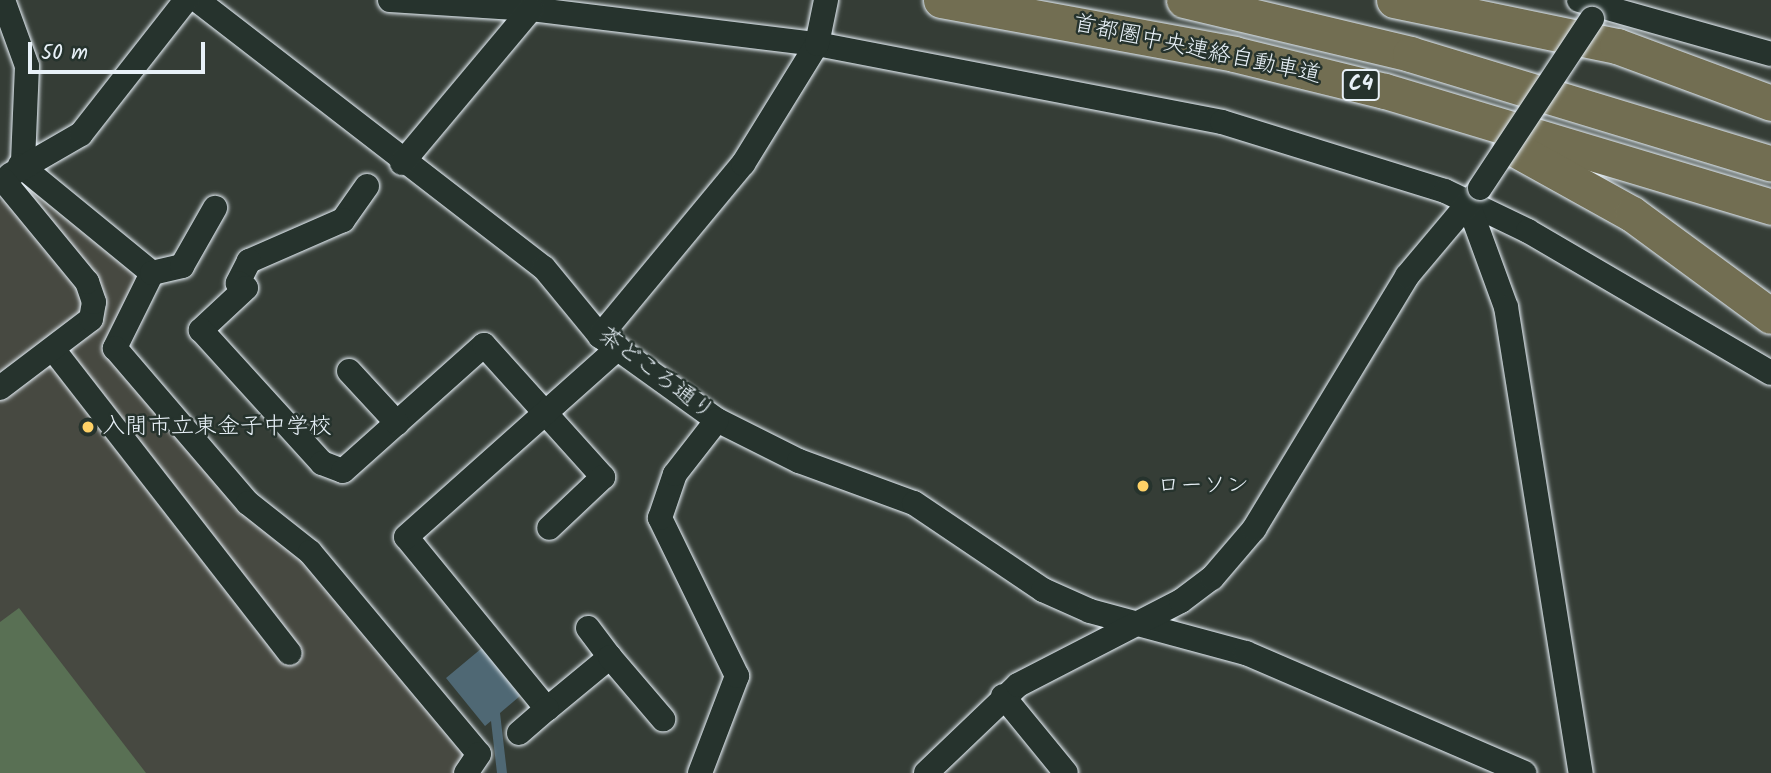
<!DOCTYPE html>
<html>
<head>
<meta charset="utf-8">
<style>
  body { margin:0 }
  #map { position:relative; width:1771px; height:773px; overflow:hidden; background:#353d36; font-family:Kalam,"Klee One",sans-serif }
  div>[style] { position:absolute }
  .built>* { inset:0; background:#474941 }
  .green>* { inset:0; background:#597054 }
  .water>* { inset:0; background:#4f6874 }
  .roads { filter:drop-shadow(0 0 2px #e8f1f8) drop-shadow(0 0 2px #e8f1f8) }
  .minor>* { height:24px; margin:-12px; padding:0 12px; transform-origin:12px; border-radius:12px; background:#26332d }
  .highway>* { height:35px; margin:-17.5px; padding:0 17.5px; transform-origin:17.5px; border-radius:17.5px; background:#726e52 }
  .bridges { filter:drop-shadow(0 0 2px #e8f1f8) drop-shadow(0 0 2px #e8f1f8) }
  .minor-bridge>* { height:24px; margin:-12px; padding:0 12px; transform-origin:12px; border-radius:12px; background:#26332d }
  .dots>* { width:19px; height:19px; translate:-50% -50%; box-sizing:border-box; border:4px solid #26332d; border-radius:50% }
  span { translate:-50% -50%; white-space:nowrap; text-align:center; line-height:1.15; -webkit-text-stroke:5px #26332d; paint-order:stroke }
  .shield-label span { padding:2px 5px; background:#26332d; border:2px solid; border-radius:5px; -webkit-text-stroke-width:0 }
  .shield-label { font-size:21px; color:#e8f1f8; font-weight:700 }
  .street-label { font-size:23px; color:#e8f1f8 }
  .poi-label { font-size:23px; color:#e8f1f8 }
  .left { translate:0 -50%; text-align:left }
  .scale { position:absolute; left:28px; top:42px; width:177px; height:32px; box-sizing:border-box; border:4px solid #e8f1f8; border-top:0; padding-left:9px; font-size:21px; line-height:24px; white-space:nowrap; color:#e8f1f8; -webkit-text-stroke:5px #26332d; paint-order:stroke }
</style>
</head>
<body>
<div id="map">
  <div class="built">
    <div style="clip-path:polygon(24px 181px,142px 281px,109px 348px,305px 554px,472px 755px,456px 773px,0 773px,0 202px)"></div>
  </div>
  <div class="green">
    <div style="clip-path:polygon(19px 608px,146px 773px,0 773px,0 622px)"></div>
  </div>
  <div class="water">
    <div style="clip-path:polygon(482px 648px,520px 696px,500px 713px,507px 773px,497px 773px,491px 721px,485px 726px,446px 678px)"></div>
  </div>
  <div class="roads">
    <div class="minor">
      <div style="left:3px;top:0;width:70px;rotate:70deg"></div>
      <div style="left:27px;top:66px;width:96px;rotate:92.4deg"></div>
      <div style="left:197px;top:0;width:438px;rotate:37.7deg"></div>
      <div style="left:544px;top:268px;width:88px;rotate:50.5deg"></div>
      <div style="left:600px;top:336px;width:144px;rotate:35.7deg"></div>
      <div style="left:717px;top:420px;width:92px;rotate:26.6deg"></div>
      <div style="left:799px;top:461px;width:122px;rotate:20.1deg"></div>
      <div style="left:914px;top:503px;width:156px;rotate:34deg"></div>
      <div style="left:1043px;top:590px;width:51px;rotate:24.1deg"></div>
      <div style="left:1090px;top:611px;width:162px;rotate:15.1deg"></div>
      <div style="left:1246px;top:653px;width:303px;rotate:23.3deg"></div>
      <div style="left:390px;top:0;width:141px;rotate:3.7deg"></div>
      <div style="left:531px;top:9px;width:288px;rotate:7deg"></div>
      <div style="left:817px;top:44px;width:412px;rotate:10.9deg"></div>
      <div style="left:1222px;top:122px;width:233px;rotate:17.2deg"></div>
      <div style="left:1445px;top:191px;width:92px;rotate:25.7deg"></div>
      <div style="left:1528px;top:231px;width:281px;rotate:30.3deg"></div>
      <div style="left:1579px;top:0;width:199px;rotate:15.7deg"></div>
      <div style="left:402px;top:163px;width:201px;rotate:-50deg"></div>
      <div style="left:20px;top:165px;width:171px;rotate:39.3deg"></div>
      <div style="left:152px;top:273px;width:84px;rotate:116.3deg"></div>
      <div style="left:115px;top:348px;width:204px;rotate:49.4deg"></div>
      <div style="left:248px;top:503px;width:79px;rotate:38.3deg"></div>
      <div style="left:310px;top:552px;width:263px;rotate:50.1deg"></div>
      <div style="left:479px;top:754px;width:23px;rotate:124deg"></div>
      <div style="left:10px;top:175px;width:82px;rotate:-30deg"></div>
      <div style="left:81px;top:134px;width:170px;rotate:-51.9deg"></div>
      <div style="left:367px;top:186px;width:42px;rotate:125.2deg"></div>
      <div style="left:343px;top:220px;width:103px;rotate:156.4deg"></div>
      <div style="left:249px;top:261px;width:25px;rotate:117deg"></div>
      <div style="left:238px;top:283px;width:9px;rotate:32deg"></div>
      <div style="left:246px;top:288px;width:62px;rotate:137deg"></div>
      <div style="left:201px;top:330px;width:180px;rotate:47.7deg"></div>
      <div style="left:322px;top:463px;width:22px;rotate:21deg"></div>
      <div style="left:343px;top:471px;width:189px;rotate:-41.8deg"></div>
      <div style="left:484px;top:345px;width:178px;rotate:48deg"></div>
      <div style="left:603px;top:477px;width:74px;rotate:136.6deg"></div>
      <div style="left:1469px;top:206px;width:108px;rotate:69.9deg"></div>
      <div style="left:1506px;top:307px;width:472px;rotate:80.9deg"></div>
      <div style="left:152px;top:273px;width:31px;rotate:-13deg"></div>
      <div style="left:182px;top:266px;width:67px;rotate:-60.4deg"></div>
      <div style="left:600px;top:336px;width:224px;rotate:-50.3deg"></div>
      <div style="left:743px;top:164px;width:141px;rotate:-58.3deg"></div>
      <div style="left:817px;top:44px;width:45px;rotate:-78.4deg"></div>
      <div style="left:53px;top:349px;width:385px;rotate:52.1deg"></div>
      <div style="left:349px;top:371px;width:71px;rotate:47.3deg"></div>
      <div style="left:0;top:388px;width:114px;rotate:-37.2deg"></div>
      <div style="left:91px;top:319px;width:17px;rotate:-80deg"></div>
      <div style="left:94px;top:302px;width:21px;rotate:-109deg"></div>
      <div style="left:87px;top:282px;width:131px;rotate:-129.4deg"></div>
      <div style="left:588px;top:628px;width:36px;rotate:53deg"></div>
      <div style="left:610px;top:657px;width:82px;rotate:140.5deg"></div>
      <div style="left:547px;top:709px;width:222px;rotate:-129.3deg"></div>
      <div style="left:406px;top:537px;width:284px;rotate:-41.7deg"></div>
      <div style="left:610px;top:657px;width:82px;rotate:49.5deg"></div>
      <div style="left:1003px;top:696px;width:99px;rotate:50.7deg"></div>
      <div style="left:519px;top:733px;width:37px;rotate:-41deg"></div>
      <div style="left:700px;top:773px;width:104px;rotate:-69.1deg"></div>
      <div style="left:737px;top:676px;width:176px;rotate:-116deg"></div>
      <div style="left:660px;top:518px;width:46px;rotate:-71.2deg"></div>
      <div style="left:675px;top:474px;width:68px;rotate:-52.1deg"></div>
      <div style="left:926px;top:773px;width:127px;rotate:-43.7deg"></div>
      <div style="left:1018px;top:685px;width:183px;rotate:-27.3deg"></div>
      <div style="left:1181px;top:601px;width:39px;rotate:-37deg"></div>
      <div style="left:1212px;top:578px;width:65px;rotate:-49.4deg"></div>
      <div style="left:1254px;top:529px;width:296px;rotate:-58.8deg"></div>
      <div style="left:1407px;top:276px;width:107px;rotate:-49.9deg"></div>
    </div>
    <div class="highway">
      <div style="left:941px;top:0;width:298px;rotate:10.4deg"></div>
      <div style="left:1234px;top:54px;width:155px;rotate:13.8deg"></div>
      <div style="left:1385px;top:91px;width:403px;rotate:16.7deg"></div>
      <div style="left:1184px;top:0;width:232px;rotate:13.4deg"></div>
      <div style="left:1410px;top:54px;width:377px;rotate:16.9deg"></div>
      <div style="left:1394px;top:0;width:228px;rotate:11.7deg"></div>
      <div style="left:1617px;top:46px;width:164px;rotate:20.3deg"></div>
      <div style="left:1511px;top:147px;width:138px;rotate:29deg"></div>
      <div style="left:1632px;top:214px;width:172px;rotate:36.3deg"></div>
    </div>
  </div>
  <div class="bridges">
    <div class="minor-bridge">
      <div style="left:1480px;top:188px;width:203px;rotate:-56.5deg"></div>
    </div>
  </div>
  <div class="dots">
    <div style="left:88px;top:427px;background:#ffd166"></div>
    <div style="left:1143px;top:486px;background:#ffd166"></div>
  </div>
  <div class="shield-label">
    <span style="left:1361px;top:85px">C4</span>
  </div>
  <div class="street-label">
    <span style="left:1197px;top:50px;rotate:12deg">首都圏中央連絡自動車道</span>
    <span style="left:656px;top:374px;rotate:37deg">茶どころ通り</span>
  </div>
  <div class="poi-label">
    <span class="left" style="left:102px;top:427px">入間市立東金子中学校</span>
    <span class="left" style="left:1157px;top:486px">ローソン</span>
  </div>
  <div class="scale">50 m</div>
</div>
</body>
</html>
